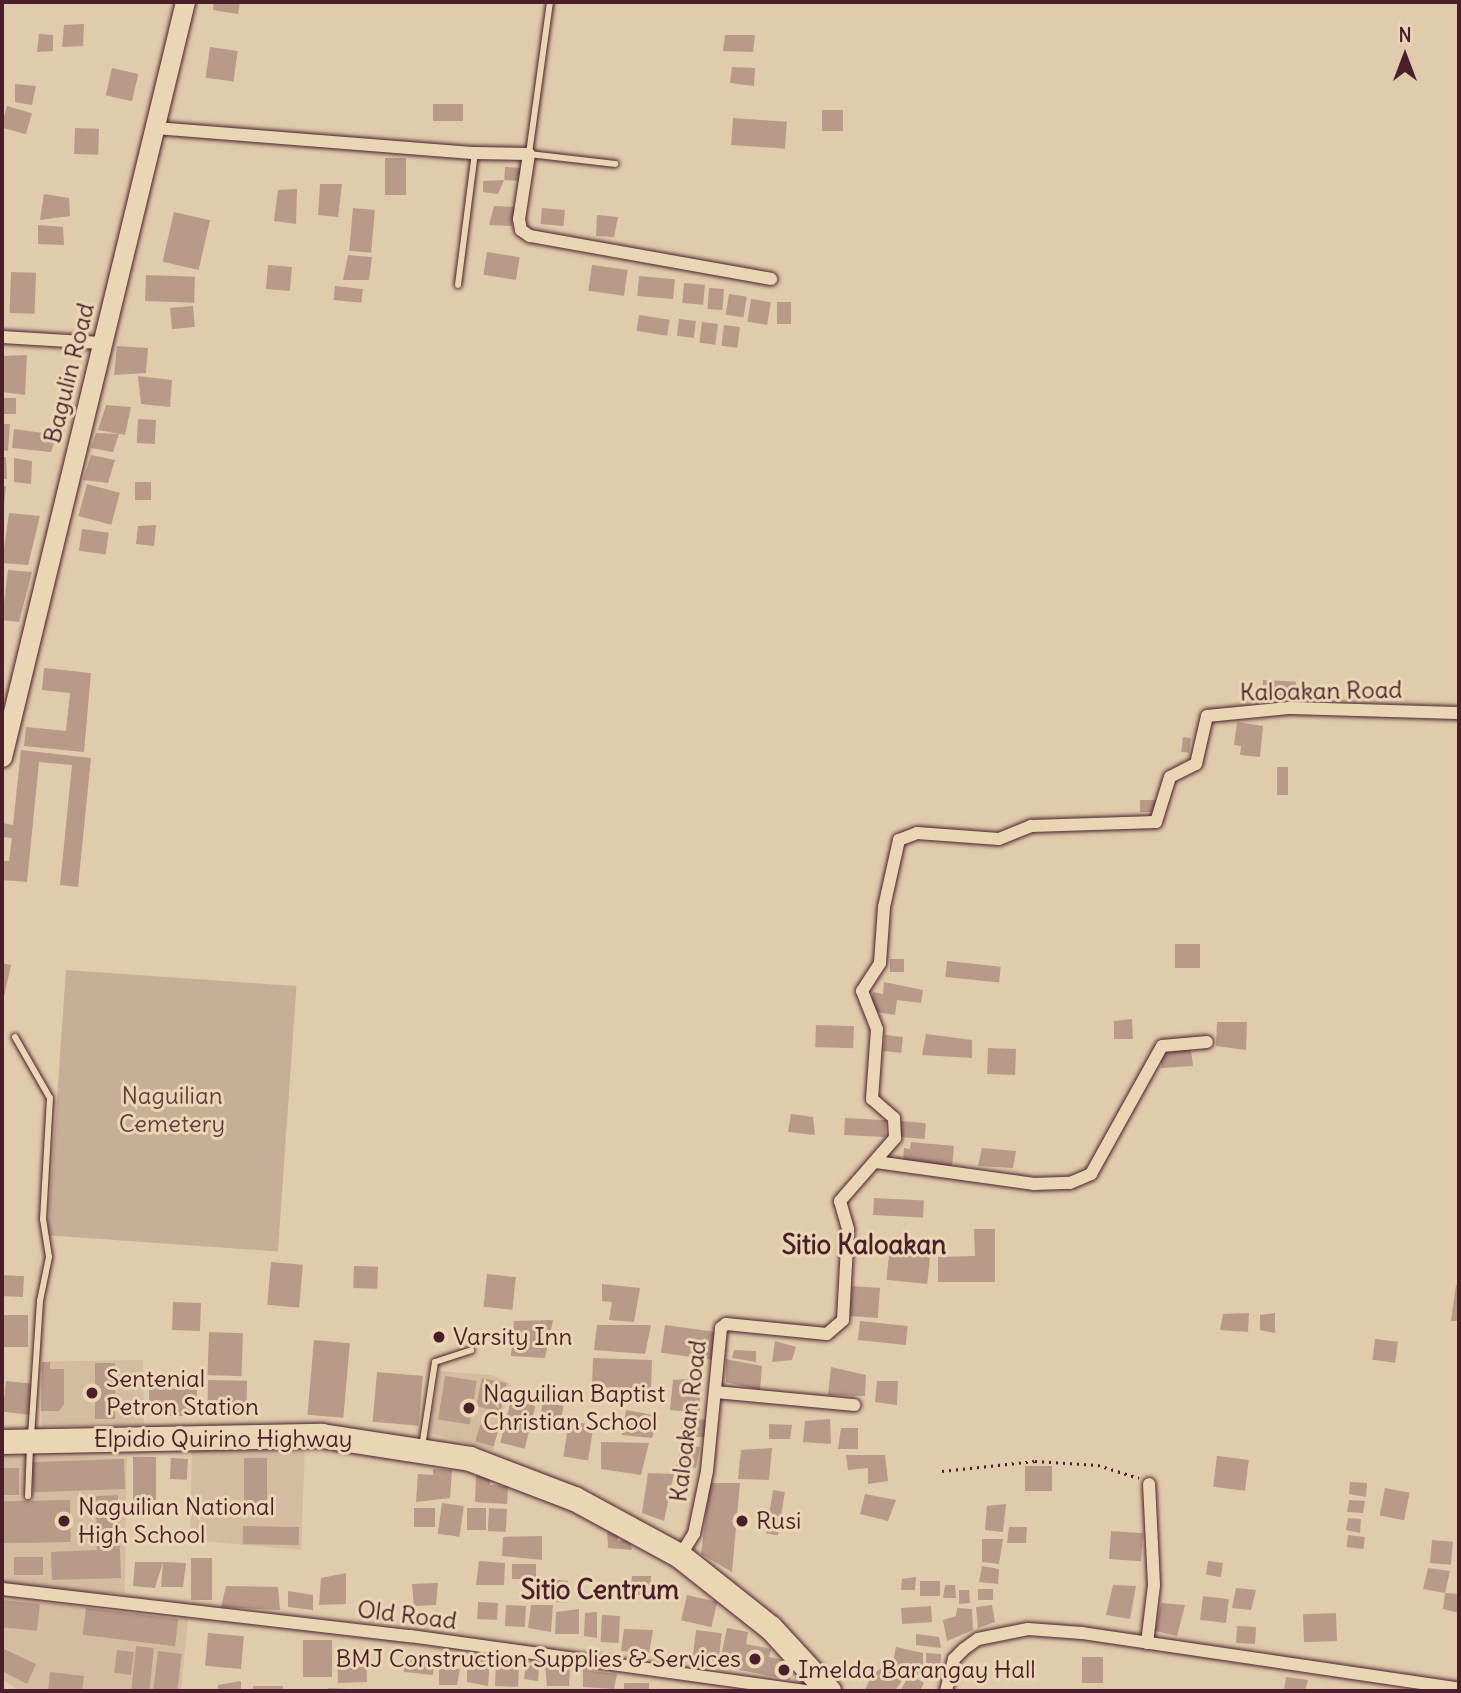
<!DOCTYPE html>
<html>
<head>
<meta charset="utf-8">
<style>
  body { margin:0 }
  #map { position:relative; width:1461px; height:1693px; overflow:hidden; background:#e0cbac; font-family:Delius,sans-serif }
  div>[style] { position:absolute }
  .built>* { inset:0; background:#d4bca1; transform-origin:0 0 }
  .green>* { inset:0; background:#c7ae96; transform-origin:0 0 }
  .building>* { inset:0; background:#b79a88; transform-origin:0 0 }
  .path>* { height:2.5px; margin-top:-1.25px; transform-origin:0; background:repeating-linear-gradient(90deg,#4a1f2b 0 2px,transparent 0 7px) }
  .roads { filter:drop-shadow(0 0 2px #4a1f2b) drop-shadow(0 0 2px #4a1f2b) }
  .lane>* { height:6px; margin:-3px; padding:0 3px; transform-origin:3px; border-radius:3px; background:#ead6b4 }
  .street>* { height:12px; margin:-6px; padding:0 6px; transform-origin:6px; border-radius:6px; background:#ead6b4 }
  .secondary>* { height:19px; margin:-9.5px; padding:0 9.5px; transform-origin:9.5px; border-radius:9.5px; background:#ead6b4 }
  .highway>* { height:24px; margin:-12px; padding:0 12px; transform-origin:12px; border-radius:12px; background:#ead6b4 }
  .dots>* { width:19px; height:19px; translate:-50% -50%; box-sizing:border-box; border:4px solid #ead6b4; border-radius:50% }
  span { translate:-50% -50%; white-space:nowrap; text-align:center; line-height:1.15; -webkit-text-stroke:6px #ead6b4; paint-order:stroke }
  .street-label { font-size:24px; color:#4a1f2b }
  .park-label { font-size:24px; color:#633c40 }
  .poi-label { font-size:24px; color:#4a1f2b }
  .left { translate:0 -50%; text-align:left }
  .right { translate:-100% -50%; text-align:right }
  .neighbourhood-label { font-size:26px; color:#4a1f2b; font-weight:700 }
  .frame { position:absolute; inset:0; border:4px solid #4a1f2b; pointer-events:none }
  .north { position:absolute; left:1370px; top:21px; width:70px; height:70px; -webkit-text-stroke:5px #ead6b4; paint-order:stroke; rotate:0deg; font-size:19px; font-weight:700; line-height:28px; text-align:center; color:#4a1f2b }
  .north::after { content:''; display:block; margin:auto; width:24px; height:32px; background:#4a1f2b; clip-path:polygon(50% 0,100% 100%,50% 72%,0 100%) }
</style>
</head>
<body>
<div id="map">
  <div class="built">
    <div style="left:143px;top:1360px;width:65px;height:102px;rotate:89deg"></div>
    <div style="clip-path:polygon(440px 1371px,491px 1375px,511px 1384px,493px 1450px,430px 1433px)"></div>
    <div style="clip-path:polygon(305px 1448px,301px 1550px,190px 1540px,192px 1451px)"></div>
    <div style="left:127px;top:1458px;width:135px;height:125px;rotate:91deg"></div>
    <div style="clip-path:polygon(2px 1598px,188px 1619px,181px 1691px,20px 1691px,2px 1679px)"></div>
  </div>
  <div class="green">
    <div style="left:66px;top:970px;width:231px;height:266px;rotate:4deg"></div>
  </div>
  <div class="building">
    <div style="clip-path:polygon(214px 2px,240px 2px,238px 14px,213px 10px)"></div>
    <div style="clip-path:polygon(84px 24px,83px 46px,62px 47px,64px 25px)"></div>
    <div style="clip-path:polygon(39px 34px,53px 35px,53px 51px,37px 52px)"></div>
    <div style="clip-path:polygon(725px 35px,755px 35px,753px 52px,723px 51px)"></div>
    <div style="left:210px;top:47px;width:28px;height:31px;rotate:8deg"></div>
    <div style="clip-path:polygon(732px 67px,755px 68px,754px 86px,730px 83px)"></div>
    <div style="left:112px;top:68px;width:27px;height:28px;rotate:13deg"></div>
    <div style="clip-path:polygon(15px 84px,36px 86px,32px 105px,15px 102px)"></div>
    <div style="left:433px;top:104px;width:30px;height:17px"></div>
    <div style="left:7px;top:106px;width:26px;height:22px;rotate:16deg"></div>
    <div style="left:822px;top:110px;width:21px;height:21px"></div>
    <div style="left:733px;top:118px;width:54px;height:27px;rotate:4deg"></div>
    <div style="left:75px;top:128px;width:24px;height:26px;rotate:2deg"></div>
    <div style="left:385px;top:158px;width:21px;height:37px"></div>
    <div style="left:505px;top:167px;width:19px;height:13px;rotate:3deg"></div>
    <div style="clip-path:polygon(504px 180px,498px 194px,483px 192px,483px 181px)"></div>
    <div style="clip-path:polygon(320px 184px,342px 184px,338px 217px,318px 215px)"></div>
    <div style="clip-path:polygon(297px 189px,296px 224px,274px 221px,278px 190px)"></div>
    <div style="clip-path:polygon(44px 194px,69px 198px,70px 216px,40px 220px)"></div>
    <div style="clip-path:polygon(494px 206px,514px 207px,512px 226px,489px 225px)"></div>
    <div style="left:353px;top:208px;width:22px;height:43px;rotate:5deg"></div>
    <div style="left:542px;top:208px;width:23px;height:16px;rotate:5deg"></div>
    <div style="left:174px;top:212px;width:37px;height:51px;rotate:13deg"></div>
    <div style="clip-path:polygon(597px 215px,618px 217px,614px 237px,596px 236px)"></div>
    <div style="clip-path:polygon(38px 225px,63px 227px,64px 245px,38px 244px)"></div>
    <div style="left:487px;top:252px;width:33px;height:23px;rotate:9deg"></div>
    <div style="clip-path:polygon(348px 255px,372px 257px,369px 280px,343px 280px)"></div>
    <div style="left:268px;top:265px;width:24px;height:24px;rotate:5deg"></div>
    <div style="left:592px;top:265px;width:36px;height:26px;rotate:8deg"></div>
    <div style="left:11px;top:272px;width:25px;height:41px;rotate:2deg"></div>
    <div style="left:146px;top:275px;width:49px;height:26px;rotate:2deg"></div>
    <div style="left:639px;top:276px;width:36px;height:20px;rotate:5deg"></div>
    <div style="left:684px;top:283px;width:21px;height:20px;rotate:5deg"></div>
    <div style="left:335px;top:286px;width:28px;height:14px;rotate:6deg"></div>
    <div style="left:709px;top:288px;width:15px;height:21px;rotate:4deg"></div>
    <div style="left:729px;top:294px;width:18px;height:21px;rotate:9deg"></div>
    <div style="left:751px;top:299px;width:20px;height:23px;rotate:9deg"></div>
    <div style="left:777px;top:302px;width:14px;height:22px"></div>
    <div style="left:193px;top:306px;width:21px;height:23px;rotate:85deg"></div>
    <div style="left:639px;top:315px;width:31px;height:16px;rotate:9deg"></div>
    <div style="left:679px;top:319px;width:17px;height:17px;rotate:7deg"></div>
    <div style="left:702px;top:322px;width:16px;height:21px;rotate:7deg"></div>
    <div style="left:724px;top:325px;width:16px;height:21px;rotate:7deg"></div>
    <div style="clip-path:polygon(117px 346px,148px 348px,146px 373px,114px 375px)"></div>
    <div style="clip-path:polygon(27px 355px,25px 395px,2px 392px,2px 356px)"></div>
    <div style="clip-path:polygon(138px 376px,172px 380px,170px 407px,141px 404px)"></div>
    <div style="left:2px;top:398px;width:14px;height:16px"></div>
    <div style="clip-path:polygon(106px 405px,131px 407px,125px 435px,98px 430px)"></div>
    <div style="left:138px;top:419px;width:18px;height:24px;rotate:3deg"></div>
    <div style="clip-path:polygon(2px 424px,10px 424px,8px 451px,2px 450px)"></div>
    <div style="clip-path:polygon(14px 429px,57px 435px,51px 452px,12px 448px)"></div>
    <div style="clip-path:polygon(96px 433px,119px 434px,113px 452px,91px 448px)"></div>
    <div style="clip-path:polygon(91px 455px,115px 460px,108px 483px,83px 480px)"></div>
    <div style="clip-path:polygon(2px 457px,6px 457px,7px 479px,2px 479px)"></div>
    <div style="clip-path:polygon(14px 458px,32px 461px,31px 484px,14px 482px)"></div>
    <div style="left:135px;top:482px;width:16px;height:18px"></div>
    <div style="left:87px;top:484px;width:34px;height:33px;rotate:15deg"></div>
    <div style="clip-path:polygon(2px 486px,6px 486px,4px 507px,2px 507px)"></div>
    <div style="clip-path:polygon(9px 513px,40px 516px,28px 565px,2px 563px)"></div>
    <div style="clip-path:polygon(156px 525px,154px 546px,136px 544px,138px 526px)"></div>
    <div style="left:82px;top:529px;width:27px;height:22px;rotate:8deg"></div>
    <div style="clip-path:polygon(8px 570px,32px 572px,19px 622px,2px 620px)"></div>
    <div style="clip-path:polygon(44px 668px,91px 673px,84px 752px,24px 746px,26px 727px,66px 731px,70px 693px,42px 690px)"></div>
    <div style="left:1263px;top:680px;width:33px;height:16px;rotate:3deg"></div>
    <div style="clip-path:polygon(1237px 722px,1263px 726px,1260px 757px,1240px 755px,1241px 746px,1234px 745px)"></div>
    <div style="left:1183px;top:737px;width:8px;height:15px;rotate:7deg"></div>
    <div style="clip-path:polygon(21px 750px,91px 758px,78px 887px,60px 885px,72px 765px,39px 762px,27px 882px,2px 880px,2px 861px,9px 861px,12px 838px,2px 837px,2px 823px,13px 825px)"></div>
    <div style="left:1277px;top:767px;width:11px;height:28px"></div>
    <div style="left:1140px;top:800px;width:16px;height:12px"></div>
    <div style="left:1200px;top:944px;width:24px;height:25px;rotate:90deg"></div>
    <div style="left:890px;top:959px;width:14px;height:13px"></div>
    <div style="left:947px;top:961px;width:54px;height:16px;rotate:6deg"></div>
    <div style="clip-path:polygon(2px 963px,11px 965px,3px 1001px,2px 1000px)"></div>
    <div style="clip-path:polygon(884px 982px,923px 990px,921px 1003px,897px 1000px,895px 1015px,870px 1011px,873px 992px,883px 994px)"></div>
    <div style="clip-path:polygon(1132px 1019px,1133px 1039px,1114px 1039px,1114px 1021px)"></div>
    <div style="clip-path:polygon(1217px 1022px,1247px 1022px,1246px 1050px,1216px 1046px)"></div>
    <div style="left:816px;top:1025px;width:38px;height:22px;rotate:2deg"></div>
    <div style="clip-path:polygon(926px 1034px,972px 1040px,972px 1058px,922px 1055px)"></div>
    <div style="left:885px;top:1035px;width:18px;height:16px;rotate:6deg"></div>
    <div style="left:988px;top:1048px;width:28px;height:26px;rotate:2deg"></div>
    <div style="clip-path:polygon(1191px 1050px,1193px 1066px,1161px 1068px,1162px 1051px)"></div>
    <div style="clip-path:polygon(791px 1114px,813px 1117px,815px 1135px,788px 1132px)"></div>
    <div style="left:845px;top:1118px;width:41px;height:17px;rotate:3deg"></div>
    <div style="left:901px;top:1121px;width:25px;height:16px;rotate:5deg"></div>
    <div style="clip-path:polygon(911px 1142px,954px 1146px,952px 1167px,903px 1162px,904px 1148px,910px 1149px)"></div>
    <div style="clip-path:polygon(982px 1148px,1016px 1151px,1013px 1168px,978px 1166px)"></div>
    <div style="left:874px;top:1198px;width:50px;height:17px;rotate:3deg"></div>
    <div style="clip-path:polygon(974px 1229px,995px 1229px,995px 1282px,938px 1282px,938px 1257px,975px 1256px)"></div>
    <div style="left:890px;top:1246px;width:41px;height:34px;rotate:6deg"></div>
    <div style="left:271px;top:1262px;width:32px;height:43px;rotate:5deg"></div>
    <div style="left:354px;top:1266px;width:24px;height:22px;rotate:2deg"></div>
    <div style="left:487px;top:1274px;width:29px;height:33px;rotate:6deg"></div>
    <div style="left:2px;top:1275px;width:22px;height:21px;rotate:3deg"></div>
    <div style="clip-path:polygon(602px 1284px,640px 1288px,634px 1322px,609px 1320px,612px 1302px,602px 1301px)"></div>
    <div style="clip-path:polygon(1456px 1285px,1459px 1285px,1459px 1321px,1451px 1321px)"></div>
    <div style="left:852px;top:1286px;width:28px;height:30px;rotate:4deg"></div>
    <div style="left:173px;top:1302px;width:28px;height:28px;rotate:2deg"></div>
    <div style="clip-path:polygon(1249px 1313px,1248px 1332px,1220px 1330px,1223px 1314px)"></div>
    <div style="clip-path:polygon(1275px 1313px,1275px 1333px,1260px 1330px,1260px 1315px)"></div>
    <div style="left:2px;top:1315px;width:26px;height:32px"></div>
    <div style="clip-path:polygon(553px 1320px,545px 1358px,511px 1356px,514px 1321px)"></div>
    <div style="left:860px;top:1321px;width:48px;height:19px;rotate:6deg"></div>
    <div style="clip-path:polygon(597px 1325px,651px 1325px,645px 1354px,594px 1350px)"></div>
    <div style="left:665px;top:1325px;width:51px;height:28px;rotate:8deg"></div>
    <div style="left:209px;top:1332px;width:34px;height:43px;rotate:2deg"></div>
    <div style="left:1375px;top:1339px;width:23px;height:21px;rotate:7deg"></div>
    <div style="left:314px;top:1340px;width:36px;height:75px;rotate:5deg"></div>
    <div style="clip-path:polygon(775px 1341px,796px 1347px,792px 1360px,772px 1362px)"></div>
    <div style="clip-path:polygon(734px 1350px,756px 1351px,756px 1362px,732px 1358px)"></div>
    <div style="left:593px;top:1358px;width:59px;height:29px;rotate:2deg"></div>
    <div style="clip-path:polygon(726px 1359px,762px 1366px,760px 1390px,726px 1382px)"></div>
    <div style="clip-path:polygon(42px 1362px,50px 1362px,50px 1369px,64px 1369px,64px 1404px,59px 1411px,41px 1411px)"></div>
    <div style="left:95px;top:1363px;width:20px;height:56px"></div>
    <div style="clip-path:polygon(831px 1367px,866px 1375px,865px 1396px,828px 1395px)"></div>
    <div style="left:377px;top:1372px;width:46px;height:50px;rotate:5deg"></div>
    <div style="clip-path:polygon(149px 1376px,173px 1377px,173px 1389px,197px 1389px,196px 1416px,168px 1416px,168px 1406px,149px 1406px)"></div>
    <div style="left:445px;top:1376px;width:32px;height:44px;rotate:9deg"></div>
    <div style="left:482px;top:1378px;width:25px;height:29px;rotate:12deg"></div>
    <div style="clip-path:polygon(700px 1378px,700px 1413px,670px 1410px,673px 1380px)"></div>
    <div style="left:208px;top:1380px;width:39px;height:33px;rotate:1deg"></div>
    <div style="left:6px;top:1381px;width:27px;height:31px;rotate:6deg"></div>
    <div style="clip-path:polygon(877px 1381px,898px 1381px,897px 1405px,875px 1402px)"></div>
    <div style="left:511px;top:1400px;width:25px;height:44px;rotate:14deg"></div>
    <div style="left:543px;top:1402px;width:21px;height:21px;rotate:11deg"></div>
    <div style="clip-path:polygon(626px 1410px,659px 1416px,652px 1438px,622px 1435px)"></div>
    <div style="clip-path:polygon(681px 1418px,708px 1420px,704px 1437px,682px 1437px)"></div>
    <div style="clip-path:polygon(830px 1419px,831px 1444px,803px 1442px,805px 1421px)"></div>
    <div style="left:569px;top:1421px;width:25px;height:36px;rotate:9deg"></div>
    <div style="clip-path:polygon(769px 1424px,792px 1425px,790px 1439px,769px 1439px)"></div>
    <div style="left:480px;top:1425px;width:19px;height:17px;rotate:16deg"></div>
    <div style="clip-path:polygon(841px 1428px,858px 1428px,858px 1449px,838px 1449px)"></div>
    <div style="clip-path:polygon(601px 1442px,649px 1443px,641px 1475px,601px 1469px)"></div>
    <div style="clip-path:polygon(682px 1445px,700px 1447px,696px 1468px,676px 1466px)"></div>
    <div style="clip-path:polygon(772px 1448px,769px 1480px,738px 1479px,741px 1450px)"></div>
    <div style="clip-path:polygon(846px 1455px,885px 1455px,888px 1481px,868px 1484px,868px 1468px,848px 1470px)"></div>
    <div style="left:1217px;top:1456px;width:32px;height:31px;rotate:7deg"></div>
    <div style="left:133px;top:1457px;width:23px;height:43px"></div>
    <div style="left:171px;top:1458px;width:17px;height:21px;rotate:3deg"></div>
    <div style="left:244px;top:1458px;width:23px;height:47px"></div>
    <div style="left:124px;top:1459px;width:30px;height:92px;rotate:88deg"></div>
    <div style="left:1025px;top:1466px;width:27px;height:25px"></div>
    <div style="left:2px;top:1468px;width:17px;height:27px"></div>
    <div style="clip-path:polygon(433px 1469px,452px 1470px,450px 1498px,416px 1502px,418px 1474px,433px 1475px)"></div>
    <div style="clip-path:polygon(648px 1473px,674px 1474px,664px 1521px,642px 1513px)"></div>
    <div style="clip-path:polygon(476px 1475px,490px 1475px,490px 1485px,508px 1486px,507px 1504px,475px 1502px)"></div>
    <div style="clip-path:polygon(1350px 1482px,1367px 1483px,1366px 1497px,1349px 1494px)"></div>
    <div style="clip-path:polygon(710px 1483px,740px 1483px,732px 1572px,701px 1554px)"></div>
    <div style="left:1385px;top:1488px;width:25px;height:28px;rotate:11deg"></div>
    <div style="left:773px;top:1490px;width:12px;height:44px;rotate:9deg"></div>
    <div style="clip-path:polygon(865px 1494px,896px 1500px,888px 1521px,860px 1514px)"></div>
    <div style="clip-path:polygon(118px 1495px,121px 1578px,52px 1580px,51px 1552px,97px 1550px,96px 1496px)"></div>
    <div style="left:70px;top:1500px;width:42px;height:68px;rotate:89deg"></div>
    <div style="clip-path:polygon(1349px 1500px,1365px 1501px,1363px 1513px,1347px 1512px)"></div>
    <div style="left:442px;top:1503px;width:22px;height:31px;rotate:8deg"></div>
    <div style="clip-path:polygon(1006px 1504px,1003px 1532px,985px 1530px,987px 1506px)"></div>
    <div style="left:414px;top:1508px;width:21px;height:19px"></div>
    <div style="left:467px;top:1508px;width:19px;height:22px"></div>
    <div style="left:489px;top:1508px;width:18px;height:23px;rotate:3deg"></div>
    <div style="clip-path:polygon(1348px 1518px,1361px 1519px,1360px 1533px,1346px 1530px)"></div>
    <div style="left:243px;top:1526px;width:56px;height:18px;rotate:1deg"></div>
    <div style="clip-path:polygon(1009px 1527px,1027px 1527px,1026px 1543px,1007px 1543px)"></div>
    <div style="clip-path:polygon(607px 1529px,617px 1530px,618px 1541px,630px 1540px,632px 1550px,608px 1548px)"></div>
    <div style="left:1111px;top:1531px;width:32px;height:28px;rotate:4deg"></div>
    <div style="left:1348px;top:1535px;width:17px;height:12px;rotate:7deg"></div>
    <div style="clip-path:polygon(542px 1536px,542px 1560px,502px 1556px,503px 1537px)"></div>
    <div style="clip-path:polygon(982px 1539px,1003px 1539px,999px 1564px,982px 1562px)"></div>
    <div style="left:1432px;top:1540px;width:21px;height:23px;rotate:5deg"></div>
    <div style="left:43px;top:1557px;width:18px;height:29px;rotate:90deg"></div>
    <div style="left:191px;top:1558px;width:21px;height:42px"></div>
    <div style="clip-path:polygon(479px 1561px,505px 1563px,504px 1585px,476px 1585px)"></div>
    <div style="left:1208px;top:1561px;width:15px;height:14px;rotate:8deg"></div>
    <div style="clip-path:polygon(135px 1562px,163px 1562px,155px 1588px,133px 1586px)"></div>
    <div style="clip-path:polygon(163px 1562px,186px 1563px,183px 1587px,161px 1587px)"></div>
    <div style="left:512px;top:1564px;width:24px;height:15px"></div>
    <div style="clip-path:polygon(982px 1566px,999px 1569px,998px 1584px,979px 1582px)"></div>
    <div style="clip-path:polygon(1428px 1568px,1450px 1571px,1445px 1593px,1459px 1594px,1459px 1613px,1443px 1609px,1445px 1593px,1423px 1589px)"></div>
    <div style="clip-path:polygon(346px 1573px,346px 1604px,319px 1605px,321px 1578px)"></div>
    <div style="clip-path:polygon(632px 1576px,651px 1576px,650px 1595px,630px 1595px)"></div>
    <div style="clip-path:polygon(916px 1577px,915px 1590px,901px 1590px,902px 1579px)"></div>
    <div style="left:547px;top:1579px;width:21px;height:22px;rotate:5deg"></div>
    <div style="left:920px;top:1581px;width:20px;height:15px"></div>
    <div style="clip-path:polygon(438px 1583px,436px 1605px,414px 1606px,412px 1584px)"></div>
    <div style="clip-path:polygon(945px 1585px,955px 1585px,956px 1598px,943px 1598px)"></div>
    <div style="clip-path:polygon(1113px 1585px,1136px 1586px,1130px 1619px,1106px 1615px)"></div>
    <div style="clip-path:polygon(226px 1586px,278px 1587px,280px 1610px,221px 1607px)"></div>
    <div style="clip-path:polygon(1236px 1588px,1256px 1590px,1251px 1610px,1232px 1608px)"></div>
    <div style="left:978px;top:1589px;width:15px;height:11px"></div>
    <div style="clip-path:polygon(959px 1590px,969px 1590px,970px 1603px,959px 1604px)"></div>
    <div style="clip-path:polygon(288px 1591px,313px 1595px,313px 1610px,288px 1607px)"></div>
    <div style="left:687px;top:1595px;width:31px;height:26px;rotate:13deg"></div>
    <div style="left:1203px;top:1596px;width:26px;height:24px;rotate:7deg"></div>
    <div style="left:2px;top:1600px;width:38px;height:27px;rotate:6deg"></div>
    <div style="left:478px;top:1602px;width:20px;height:17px;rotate:3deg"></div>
    <div style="clip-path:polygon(1161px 1603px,1185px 1605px,1177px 1636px,1155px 1631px)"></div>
    <div style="left:506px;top:1605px;width:20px;height:21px;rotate:3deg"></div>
    <div style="clip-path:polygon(531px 1605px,553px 1605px,551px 1632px,528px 1628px)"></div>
    <div style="clip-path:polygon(992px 1605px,995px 1622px,978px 1628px,976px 1607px)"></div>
    <div style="left:931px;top:1606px;width:16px;height:30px;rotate:86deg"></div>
    <div style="left:86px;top:1608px;width:93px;height:27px;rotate:7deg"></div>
    <div style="clip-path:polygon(957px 1608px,972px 1609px,973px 1630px,947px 1641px,943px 1620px,956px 1616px)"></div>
    <div style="clip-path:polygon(579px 1609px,579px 1634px,555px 1634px,556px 1612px)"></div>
    <div style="clip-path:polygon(597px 1612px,597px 1638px,584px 1636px,585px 1613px)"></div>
    <div style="left:1336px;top:1613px;width:28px;height:33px;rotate:88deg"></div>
    <div style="left:602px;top:1615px;width:18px;height:27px;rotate:3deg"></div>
    <div style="left:1237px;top:1626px;width:19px;height:17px;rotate:3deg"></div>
    <div style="clip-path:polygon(727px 1628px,748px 1632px,746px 1644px,771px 1649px,769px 1657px,794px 1662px,790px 1680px,719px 1666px)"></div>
    <div style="clip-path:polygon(624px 1629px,653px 1630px,649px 1653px,621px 1651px)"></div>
    <div style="left:696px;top:1630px;width:26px;height:28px;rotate:7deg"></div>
    <div style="left:208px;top:1633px;width:36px;height:33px;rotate:5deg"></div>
    <div style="clip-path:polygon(916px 1634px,939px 1637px,941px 1648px,916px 1645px)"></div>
    <div style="left:303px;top:1640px;width:29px;height:37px"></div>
    <div style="left:136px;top:1646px;width:18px;height:45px;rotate:6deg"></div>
    <div style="clip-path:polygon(896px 1647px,923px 1653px,923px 1675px,891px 1671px,903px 1679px,895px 1691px,864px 1691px,873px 1674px,883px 1667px,891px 1671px)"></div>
    <div style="clip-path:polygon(2px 1648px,36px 1664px,27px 1684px,2px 1671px)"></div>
    <div style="left:117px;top:1650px;width:17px;height:23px;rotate:7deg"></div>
    <div style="left:158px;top:1651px;width:24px;height:40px;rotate:7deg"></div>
    <div style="left:366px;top:1653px;width:29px;height:29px;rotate:88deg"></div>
    <div style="clip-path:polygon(926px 1653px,941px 1654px,940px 1678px,927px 1676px)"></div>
    <div style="clip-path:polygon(435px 1655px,433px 1675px,404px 1672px,405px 1656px)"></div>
    <div style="left:1103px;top:1657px;width:26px;height:21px;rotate:90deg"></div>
    <div style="clip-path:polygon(467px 1658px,490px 1658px,488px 1686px,467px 1682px)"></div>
    <div style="left:496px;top:1660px;width:23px;height:26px;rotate:2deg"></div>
    <div style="clip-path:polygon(526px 1665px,539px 1665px,538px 1681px,524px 1679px)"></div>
    <div style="clip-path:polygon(545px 1665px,570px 1668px,569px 1686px,547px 1686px)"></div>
    <div style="clip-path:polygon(439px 1669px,460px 1669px,457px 1685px,439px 1685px)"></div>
    <div style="clip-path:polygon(583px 1670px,617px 1674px,614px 1689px,583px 1687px)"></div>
    <div style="clip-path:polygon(50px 1672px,84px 1676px,82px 1691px,48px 1691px)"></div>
    <div style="clip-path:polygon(910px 1674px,924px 1683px,920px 1691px,900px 1691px)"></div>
    <div style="clip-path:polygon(1286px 1677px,1308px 1680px,1305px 1691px,1284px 1691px)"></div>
    <div style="clip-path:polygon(241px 1681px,241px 1691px,218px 1691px,218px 1685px)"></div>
    <div style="left:624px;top:1683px;width:25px;height:8px"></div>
    <div style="left:253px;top:1686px;width:30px;height:5px"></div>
    <div style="clip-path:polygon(328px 1688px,348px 1689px,348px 1691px,328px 1691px)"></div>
  </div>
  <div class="path">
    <div style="left:942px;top:1471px;width:94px;rotate:-6.1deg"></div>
    <div style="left:1035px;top:1461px;width:63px;rotate:3.6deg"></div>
    <div style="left:1098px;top:1465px;width:43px;rotate:17.6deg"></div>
  </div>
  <div class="roads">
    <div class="lane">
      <div style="left:550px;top:2px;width:153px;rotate:97.9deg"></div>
      <div style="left:529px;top:154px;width:87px;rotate:6.6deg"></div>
      <div style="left:458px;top:285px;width:133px;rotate:-82.7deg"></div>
      <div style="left:15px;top:1037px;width:70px;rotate:60.2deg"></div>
      <div style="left:50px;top:1098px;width:121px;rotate:93.3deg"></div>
      <div style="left:43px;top:1219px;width:38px;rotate:81deg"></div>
      <div style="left:49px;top:1257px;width:45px;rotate:101.6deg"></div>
      <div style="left:40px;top:1301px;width:135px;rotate:93.8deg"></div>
      <div style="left:422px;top:1447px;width:86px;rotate:-81.3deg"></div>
      <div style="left:435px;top:1362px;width:38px;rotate:-18deg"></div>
      <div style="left:28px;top:1496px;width:49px;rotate:-87.7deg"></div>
    </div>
    <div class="street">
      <div style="left:155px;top:128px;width:321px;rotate:4.5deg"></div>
      <div style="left:475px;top:153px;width:54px;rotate:1.1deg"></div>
      <div style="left:529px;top:154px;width:66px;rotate:98.7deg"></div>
      <div style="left:519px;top:219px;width:11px;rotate:80deg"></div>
      <div style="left:521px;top:230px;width:11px;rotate:34deg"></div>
      <div style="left:530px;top:236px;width:245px;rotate:10.1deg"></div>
      <div style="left:2px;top:337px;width:99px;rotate:3.5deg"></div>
      <div style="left:876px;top:1162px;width:160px;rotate:7.9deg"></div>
      <div style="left:1034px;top:1184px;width:36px;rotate:-2deg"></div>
      <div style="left:1070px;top:1183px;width:23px;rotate:-23deg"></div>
      <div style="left:1091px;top:1174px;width:146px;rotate:-61deg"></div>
      <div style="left:1162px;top:1046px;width:45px;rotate:-5.1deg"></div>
      <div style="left:716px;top:1392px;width:139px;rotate:5.4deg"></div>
      <div style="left:680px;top:1556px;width:26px;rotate:-58deg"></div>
      <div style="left:694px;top:1534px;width:64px;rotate:-78.3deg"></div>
      <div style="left:707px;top:1471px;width:144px;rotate:-84.4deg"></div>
      <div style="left:721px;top:1328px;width:6px;rotate:-39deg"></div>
      <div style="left:726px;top:1324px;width:101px;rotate:5.7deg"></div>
      <div style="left:827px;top:1334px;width:21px;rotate:-41deg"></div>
      <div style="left:843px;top:1320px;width:91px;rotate:-86.9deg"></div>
      <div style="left:848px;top:1229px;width:29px;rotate:-106deg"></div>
      <div style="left:840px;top:1201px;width:84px;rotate:-48.9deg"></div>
      <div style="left:895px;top:1138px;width:20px;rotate:-93deg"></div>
      <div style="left:894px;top:1118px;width:29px;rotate:-139deg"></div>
      <div style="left:872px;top:1099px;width:70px;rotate:-85.9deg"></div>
      <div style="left:877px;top:1029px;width:41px;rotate:-111.5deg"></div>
      <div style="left:862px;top:991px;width:33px;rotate:-57deg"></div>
      <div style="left:880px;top:963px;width:56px;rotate:-85.9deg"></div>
      <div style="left:884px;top:907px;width:69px;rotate:-77.4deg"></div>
      <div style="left:899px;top:840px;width:19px;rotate:-21deg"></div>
      <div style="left:917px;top:833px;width:82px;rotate:4.2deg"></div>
      <div style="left:999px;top:839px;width:35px;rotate:-22deg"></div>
      <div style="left:1031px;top:826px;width:125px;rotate:-1.8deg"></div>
      <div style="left:1156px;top:822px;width:47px;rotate:-72.7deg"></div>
      <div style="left:1170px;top:777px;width:29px;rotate:-27deg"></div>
      <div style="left:1196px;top:764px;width:49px;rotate:-77.1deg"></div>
      <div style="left:1207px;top:716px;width:82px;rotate:-5.6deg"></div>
      <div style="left:1289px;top:708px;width:170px;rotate:1.7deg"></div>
      <div style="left:2px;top:1589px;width:411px;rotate:6.6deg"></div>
      <div style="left:410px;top:1636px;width:401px;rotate:7.9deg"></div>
      <div style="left:1147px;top:1643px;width:58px;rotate:-83.1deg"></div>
      <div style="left:1154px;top:1585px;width:101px;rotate:-92.8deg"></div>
      <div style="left:946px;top:1691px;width:33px;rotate:-76deg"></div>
      <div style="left:954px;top:1659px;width:14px;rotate:-45deg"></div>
      <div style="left:964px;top:1649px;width:17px;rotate:-36deg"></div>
      <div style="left:978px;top:1639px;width:51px;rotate:-11.3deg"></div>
      <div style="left:1028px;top:1629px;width:54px;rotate:4.2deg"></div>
      <div style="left:1082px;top:1633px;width:381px;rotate:8.4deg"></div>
    </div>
    <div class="secondary">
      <div style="left:2px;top:757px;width:777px;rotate:-76.38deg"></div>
    </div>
    <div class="highway">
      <div style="left:2px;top:1442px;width:320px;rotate:-1.1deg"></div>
      <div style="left:322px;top:1436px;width:150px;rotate:8.8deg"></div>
      <div style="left:470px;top:1459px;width:112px;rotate:20.9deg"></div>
      <div style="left:575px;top:1499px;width:119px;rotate:28.5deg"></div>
      <div style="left:680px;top:1556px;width:116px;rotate:38.4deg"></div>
      <div style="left:771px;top:1628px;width:86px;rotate:47.4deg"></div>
    </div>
  </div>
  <div class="dots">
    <div style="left:439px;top:1337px;background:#4a1f2b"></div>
    <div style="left:92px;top:1393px;background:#4a1f2b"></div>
    <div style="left:469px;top:1408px;background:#4a1f2b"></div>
    <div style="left:64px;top:1521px;background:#4a1f2b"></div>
    <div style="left:742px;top:1521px;background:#4a1f2b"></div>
    <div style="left:755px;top:1659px;background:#4a1f2b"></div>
    <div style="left:784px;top:1670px;background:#4a1f2b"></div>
  </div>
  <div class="street-label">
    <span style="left:69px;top:373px;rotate:-76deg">Bagulin Road</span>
    <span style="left:1321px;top:691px;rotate:-1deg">Kaloakan Road</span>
    <span style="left:688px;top:1421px;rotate:-83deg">Kaloakan Road</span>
    <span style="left:223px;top:1439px">Elpidio Quirino Highway</span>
    <span style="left:407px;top:1615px;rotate:7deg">Old Road</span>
  </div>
  <div class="park-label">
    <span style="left:172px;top:1110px">Naguilian<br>Cemetery</span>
  </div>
  <div class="poi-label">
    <span class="left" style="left:453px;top:1337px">Varsity Inn</span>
    <span class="left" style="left:106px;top:1393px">Sentenial<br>Petron Station</span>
    <span class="left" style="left:483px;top:1408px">Naguilian Baptist<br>Christian School</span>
    <span class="left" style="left:78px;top:1521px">Naguilian National<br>High School</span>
    <span class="left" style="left:756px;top:1521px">Rusi</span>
    <span class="right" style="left:741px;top:1659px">BMJ Construction Supplies &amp; Services</span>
    <span class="left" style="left:798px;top:1670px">Imelda Barangay Hall</span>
  </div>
  <div class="neighbourhood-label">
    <span style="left:864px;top:1245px">Sitio Kaloakan</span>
    <span style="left:600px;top:1590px">Sitio Centrum</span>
  </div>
  <div class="frame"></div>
  <div class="north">N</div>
</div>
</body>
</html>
